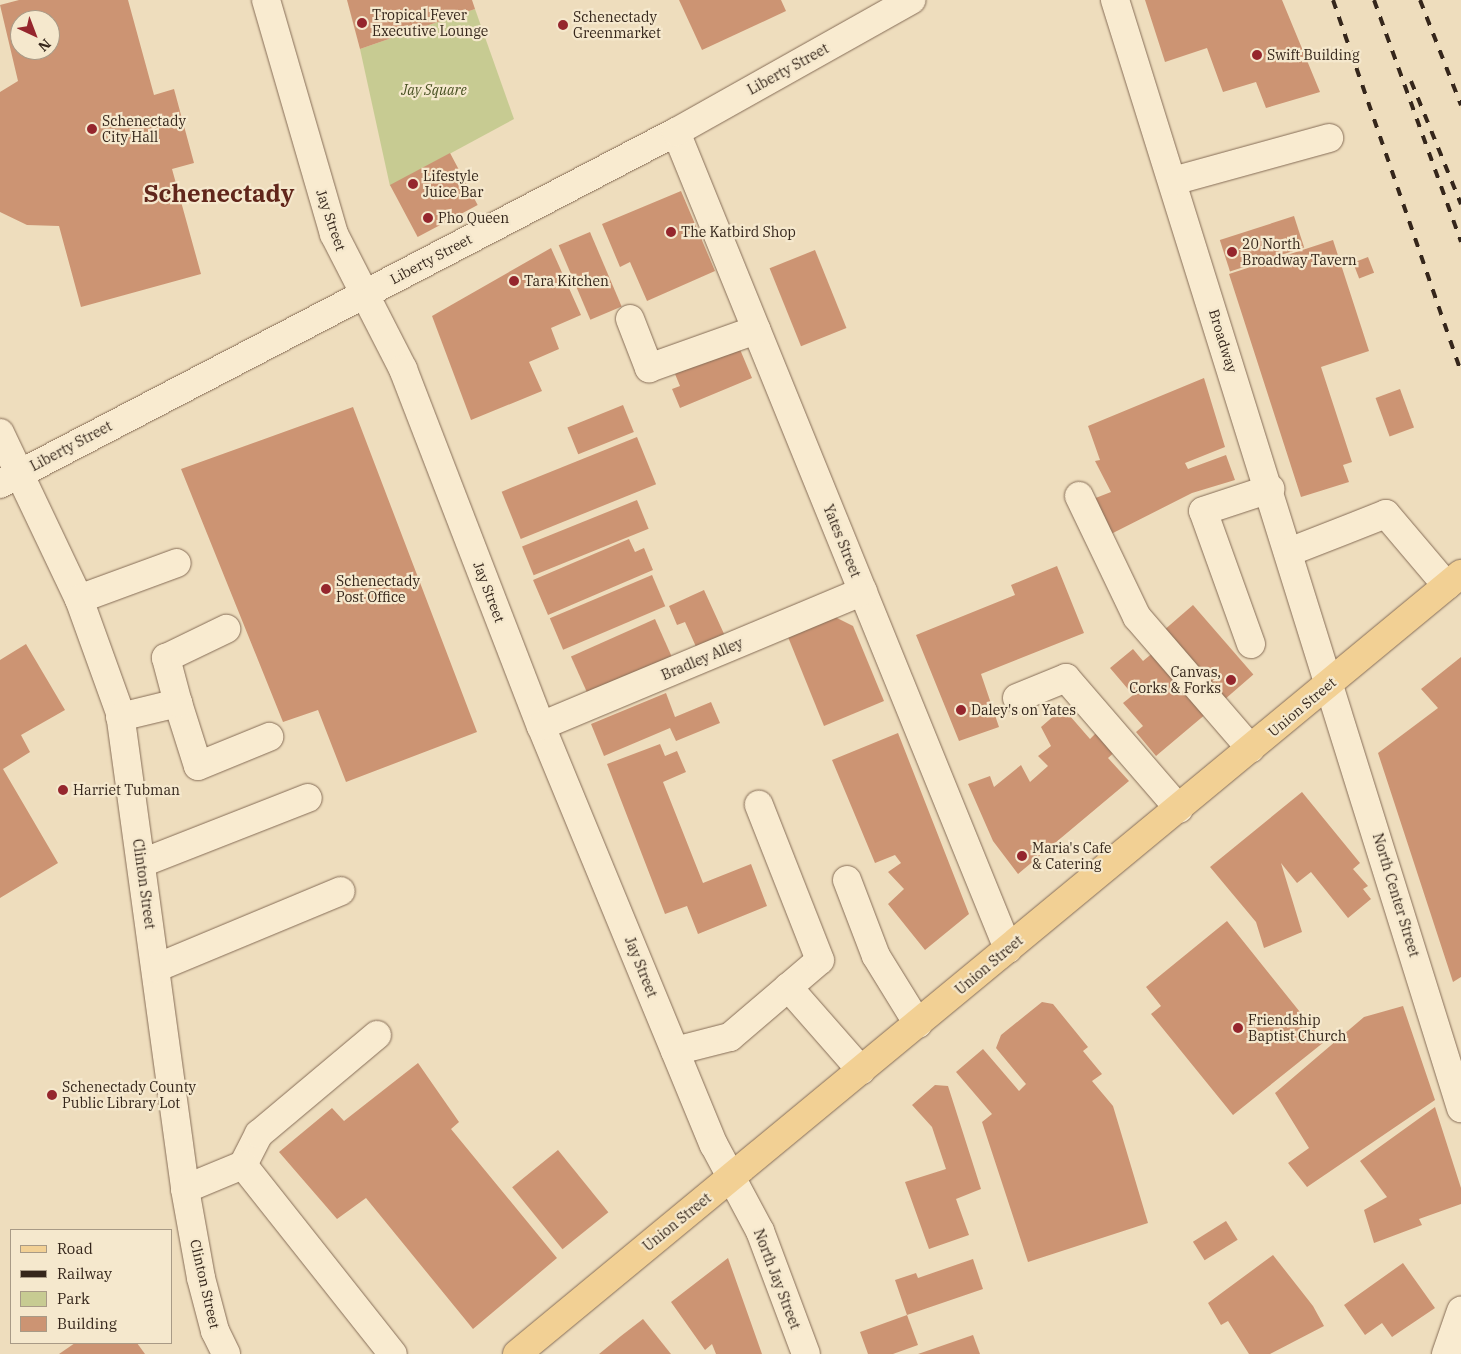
<!DOCTYPE html>
<html>
<head>
<meta charset="utf-8">
<style>
  body { margin:0 }
  #map { position:relative; width:1461px; height:1354px; overflow:hidden; background:#eeddbd; font-family:"IBM Plex Serif",serif }
  div>[style] { position:absolute }
  .green>* { inset:0; background:#c7cb92 }
  .building>* { inset:0; background:#cc9473; transform-origin:0 0 }
  .roads { filter:drop-shadow(0 0 1px #866d57) drop-shadow(0 0 1px #866d57) }
  .minor>* { height:28px; margin:-14px; padding:0 14px; transform-origin:14px; border-radius:14px; background:#f9ebd0 }
  .major>* { height:28px; margin:-14px; padding:0 14px; transform-origin:14px; border-radius:14px; background:#f2d094 }
  .rail>* { height:4px; margin-top:-2px; transform-origin:0; background:repeating-linear-gradient(90deg,#35261b 0 9px,transparent 0 18px) }
  .dots>* { width:14px; height:14px; translate:-50% -50%; box-sizing:border-box; border:2px solid #f5e8cd; border-radius:50% }
  span { translate:-50% -50%; white-space:nowrap; text-align:center; line-height:1.15; -webkit-text-stroke:4.5px #f5e8cd; paint-order:stroke }
  .poi-label { font-size:14px; color:#35261b }
  .left { translate:0 -50%; text-align:left }
  .right { translate:-100% -50%; text-align:right }
  .street-label { font-size:14px; color:#35261b }
  .park-label { font-size:14px; color:#485122; font-style:italic }
  .town-label { font-size:24px; color:#61261b; font-weight:700 }
  .legend { position:absolute; left:10px; top:1229px; width:162px; height:115px; box-sizing:border-box; background:#f5e8cd; border:1px solid #a89a86; margin:0; padding:6px 9px; list-style:none; font-size:15px; color:#35261b }
  .legend li { display:flex; align-items:center; gap:10px; height:25px }
  .legend b { width:25px; border:1px solid #a89a86 }
  .north { position:absolute; left:10px; top:10px; width:50px; height:50px; box-sizing:border-box; background:#f5e8cd; border:1px solid #a89a86; border-radius:50%; rotate:137deg; font-size:14px; font-weight:700; line-height:20px; text-align:center; color:#35261b }
  .north::after { content:''; display:block; margin:auto; width:18px; height:22px; background:#95262d; clip-path:polygon(50% 0,100% 100%,50% 72%,0 100%) }
</style>
</head>
<body>
<div id="map">
  <div class="green">
    <div style="clip-path:polygon(475px 9px,514px 119px,390px 186px,360px 49px)"></div>
  </div>
  <div class="building">
    <div style="clip-path:polygon(evenodd,19px 0,128px 0,154px 95px,174px 89px,194px 163px,172px 169px,201px 274px,81px 307px,59px 226px,27px 225px,0 212px,0 92px,18px 81px,0 5px,19px 0,20px 20px,50px 20px,50px 50px,20px 50px,20px 20px)"></div>
    <div style="clip-path:polygon(347px 0,472px 0,475px 9px,360px 49px)"></div>
    <div style="clip-path:polygon(679px 0,781px 0,786px 11px,702px 50px)"></div>
    <div style="clip-path:polygon(1145px 0,1282px 0,1320px 92px,1266px 108px,1256px 82px,1223px 92px,1207px 48px,1165px 62px)"></div>
    <div style="left:450px;top:153px;width:59px;height:68px;rotate:62deg"></div>
    <div style="clip-path:polygon(681px 191px,715px 271px,647px 301px,630px 262px,620px 267px,602px 224px)"></div>
    <div style="left:1294px;top:216px;width:33px;height:78px;rotate:72deg"></div>
    <div style="left:590px;top:232px;width:81px;height:34px;rotate:67deg"></div>
    <div style="clip-path:polygon(1333px 240px,1369px 351px,1321px 367px,1352px 462px,1343px 465px,1349px 482px,1301px 497px,1229px 274px)"></div>
    <div style="clip-path:polygon(551px 248px,581px 315px,551px 328px,559px 349px,529px 362px,542px 391px,471px 420px,432px 316px)"></div>
    <div style="left:815px;top:250px;width:84px;height:49px;rotate:68deg"></div>
    <div style="left:1368px;top:257px;width:17px;height:16px;rotate:69deg"></div>
    <div style="clip-path:polygon(739px 347px,752px 378px,680px 408px,672px 389px,680px 386px,675px 374px)"></div>
    <div style="clip-path:polygon(1204px 378px,1225px 447px,1185px 463px,1188px 469px,1226px 455px,1235px 480px,1192px 493px,1111px 534px,1093px 499px,1111px 492px,1095px 461px,1100px 460px,1088px 426px)"></div>
    <div style="left:1400px;top:389px;width:41px;height:26px;rotate:70deg"></div>
    <div style="left:623px;top:405px;width:29px;height:60px;rotate:68deg"></div>
    <div style="clip-path:polygon(353px 407px,477px 732px,346px 782px,318px 710px,283px 722px,181px 469px)"></div>
    <div style="left:637px;top:437px;width:51px;height:146px;rotate:68deg"></div>
    <div style="left:637px;top:500px;width:31px;height:124px;rotate:68deg"></div>
    <div style="clip-path:polygon(629px 539px,635px 552px,644px 548px,653px 570px,548px 615px,533px 580px)"></div>
    <div style="clip-path:polygon(1057px 566px,1084px 633px,981px 674px,999px 727px,959px 741px,916px 635px,1015px 595px,1011px 585px)"></div>
    <div style="left:652px;top:575px;width:34px;height:111px;rotate:67deg"></div>
    <div style="clip-path:polygon(704px 590px,725px 636px,697px 649px,685px 622px,677px 625px,669px 606px)"></div>
    <div style="left:1193px;top:605px;width:92px;height:37px;rotate:49deg"></div>
    <div style="clip-path:polygon(835px 617px,853px 626px,884px 701px,824px 726px,788px 637px)"></div>
    <div style="left:655px;top:619px;width:44px;height:92px;rotate:66deg"></div>
    <div style="clip-path:polygon(26px 644px,65px 710px,21px 735px,30px 752px,3px 769px,58px 863px,0 898px,0 660px)"></div>
    <div style="clip-path:polygon(1133px 649px,1143px 661px,1155px 651px,1207px 713px,1156px 756px,1136px 732px,1143px 726px,1123px 703px,1133px 695px,1110px 668px)"></div>
    <div style="clip-path:polygon(1461px 657px,1461px 977px,1453px 982px,1378px 753px,1438px 708px,1421px 689px)"></div>
    <div style="clip-path:polygon(666px 693px,675px 717px,711px 702px,720px 723px,676px 741px,670px 728px,604px 756px,591px 724px)"></div>
    <div style="clip-path:polygon(1063px 708px,1090px 739px,1099px 730px,1117px 750px,1108px 758px,1129px 781px,1018px 874px,993px 841px,968px 784px,990px 776px,994px 787px,1021px 765px,1030px 782px,1048px 766px,1038px 756px,1051px 746px,1041px 727px)"></div>
    <div style="clip-path:polygon(898px 733px,969px 914px,925px 950px,888px 904px,904px 889px,888px 872px,901px 863px,895px 855px,875px 863px,832px 760px)"></div>
    <div style="clip-path:polygon(660px 744px,665px 756px,677px 751px,686px 772px,663px 782px,703px 883px,751px 864px,767px 906px,698px 934px,687px 906px,665px 914px,607px 764px)"></div>
    <div style="clip-path:polygon(1302px 792px,1360px 863px,1353px 869px,1368px 886px,1363px 889px,1371px 899px,1348px 918px,1311px 872px,1297px 883px,1281px 863px,1302px 932px,1264px 948px,1256px 922px,1210px 867px)"></div>
    <div style="clip-path:polygon(1227px 921px,1324px 1042px,1233px 1115px,1151px 1014px,1161px 1006px,1146px 987px)"></div>
    <div style="clip-path:polygon(1042px 1002px,1053px 1004px,1088px 1047px,1083px 1051px,1102px 1074px,1092px 1081px,1113px 1106px,1148px 1223px,1028px 1262px,982px 1122px,992px 1114px,956px 1072px,983px 1049px,1019px 1091px,1026px 1084px,996px 1048px,1001px 1035px)"></div>
    <div style="clip-path:polygon(1403px 1006px,1435px 1100px,1307px 1187px,1288px 1163px,1309px 1148px,1275px 1093px,1364px 1017px)"></div>
    <div style="clip-path:polygon(418px 1063px,459px 1122px,451px 1129px,557px 1258px,473px 1329px,366px 1198px,337px 1219px,279px 1152px,332px 1108px,344px 1121px)"></div>
    <div style="clip-path:polygon(935px 1085px,948px 1086px,981px 1189px,956px 1199px,969px 1235px,929px 1249px,905px 1182px,946px 1169px,932px 1127px,912px 1105px)"></div>
    <div style="clip-path:polygon(1435px 1107px,1461px 1188px,1461px 1204px,1419px 1219px,1422px 1225px,1374px 1243px,1364px 1210px,1387px 1197px,1360px 1161px)"></div>
    <div style="left:558px;top:1150px;width:80px;height:59px;rotate:51deg"></div>
    <div style="left:1226px;top:1221px;width:22px;height:39px;rotate:58deg"></div>
    <div style="clip-path:polygon(1273px 1255px,1313px 1306px,1324px 1326px,1270px 1354px,1249px 1354px,1228px 1321px,1221px 1325px,1208px 1303px)"></div>
    <div style="clip-path:polygon(728px 1258px,762px 1354px,716px 1354px,712px 1344px,705px 1350px,671px 1302px)"></div>
    <div style="clip-path:polygon(973px 1259px,983px 1289px,907px 1315px,895px 1280px,916px 1273px,918px 1278px)"></div>
    <div style="clip-path:polygon(1403px 1263px,1435px 1308px,1392px 1337px,1382px 1323px,1365px 1335px,1344px 1305px)"></div>
    <div style="clip-path:polygon(907px 1315px,918px 1345px,893px 1354px,868px 1354px,860px 1332px)"></div>
    <div style="clip-path:polygon(643px 1319px,671px 1354px,599px 1354px,621px 1336px)"></div>
    <div style="clip-path:polygon(973px 1335px,980px 1354px,918px 1354px)"></div>
    <div style="clip-path:polygon(75px 1343px,137px 1343px,145px 1354px,59px 1354px)"></div>
  </div>
  <div class="roads">
    <div class="minor">
      <div style="left:266px;top:0;width:244px;rotate:73.8deg"></div>
      <div style="left:334px;top:234px;width:152px;rotate:62.9deg"></div>
      <div style="left:403px;top:369px;width:383px;rotate:68.9deg"></div>
      <div style="left:541px;top:726px;width:453px;rotate:67.6deg"></div>
      <div style="left:714px;top:1145px;width:98px;rotate:61.9deg"></div>
      <div style="left:760px;top:1231px;width:131px;rotate:69.5deg"></div>
      <div style="left:1115px;top:0;width:1161px;rotate:72.66deg"></div>
      <div style="left:676px;top:132px;width:882px;rotate:67.88deg"></div>
      <div style="left:1173px;top:181px;width:162px;rotate:-15.4deg"></div>
      <div style="left:630px;top:319px;width:53px;rotate:68.8deg"></div>
      <div style="left:649px;top:368px;width:114px;rotate:-19.6deg"></div>
      <div style="left:0;top:433px;width:184px;rotate:64.6deg"></div>
      <div style="left:79px;top:599px;width:121px;rotate:70.2deg"></div>
      <div style="left:120px;top:713px;width:480px;rotate:82.2deg"></div>
      <div style="left:185px;top:1189px;width:90px;rotate:79.8deg"></div>
      <div style="left:201px;top:1278px;width:55px;rotate:75.2deg"></div>
      <div style="left:215px;top:1331px;width:25px;rotate:64deg"></div>
      <div style="left:0;top:484px;width:762px;rotate:-27.51deg"></div>
      <div style="left:676px;top:132px;width:270px;rotate:-29.3deg"></div>
      <div style="left:1079px;top:496px;width:134px;rotate:64.4deg"></div>
      <div style="left:1137px;top:617px;width:174px;rotate:49.2deg"></div>
      <div style="left:1289px;top:552px;width:104px;rotate:-21.4deg"></div>
      <div style="left:1386px;top:514px;width:94px;rotate:49.7deg"></div>
      <div style="left:79px;top:599px;width:104px;rotate:-20.2deg"></div>
      <div style="left:1251px;top:644px;width:141px;rotate:-109.8deg"></div>
      <div style="left:1203px;top:511px;width:71px;rotate:-18.2deg"></div>
      <div style="left:1017px;top:698px;width:53px;rotate:-22.2deg"></div>
      <div style="left:1066px;top:678px;width:173px;rotate:49.2deg"></div>
      <div style="left:178px;top:703px;width:66px;rotate:72.4deg"></div>
      <div style="left:198px;top:766px;width:77px;rotate:-22.2deg"></div>
      <div style="left:120px;top:717px;width:60px;rotate:-13.6deg"></div>
      <div style="left:178px;top:703px;width:47px;rotate:-104.9deg"></div>
      <div style="left:166px;top:658px;width:67px;rotate:-25.8deg"></div>
      <div style="left:541px;top:726px;width:349px;rotate:-22.7deg"></div>
      <div style="left:142px;top:863px;width:178px;rotate:-21.4deg"></div>
      <div style="left:847px;top:880px;width:81px;rotate:69.1deg"></div>
      <div style="left:876px;top:956px;width:80px;rotate:58.3deg"></div>
      <div style="left:156px;top:968px;width:200px;rotate:-22.6deg"></div>
      <div style="left:788px;top:987px;width:111px;rotate:48.7deg"></div>
      <div style="left:675px;top:1051px;width:57px;rotate:-14.3deg"></div>
      <div style="left:730px;top:1037px;width:118px;rotate:-40.5deg"></div>
      <div style="left:820px;top:960px;width:167px;rotate:-111.5deg"></div>
      <div style="left:243px;top:1165px;width:35px;rotate:-63deg"></div>
      <div style="left:259px;top:1134px;width:154px;rotate:-40deg"></div>
      <div style="left:185px;top:1189px;width:63px;rotate:-22.5deg"></div>
      <div style="left:243px;top:1165px;width:241px;rotate:51.6deg"></div>
      <div style="left:1446px;top:1354px;width:46px;rotate:-70.8deg"></div>
    </div>
    <div class="major">
      <div style="left:517px;top:1354px;width:1225px;rotate:-39.57deg"></div>
    </div>
  </div>
  <div class="rail">
    <div style="left:1333px;top:0;width:393px;rotate:71deg"></div>
    <div style="left:1374px;top:0;width:257px;rotate:70.2deg"></div>
    <div style="left:1420px;top:0;width:113px;rotate:68.7deg"></div>
    <div style="left:1411px;top:81px;width:133px;rotate:67.9deg"></div>
  </div>
  <div class="dots">
    <div style="left:362px;top:23px;background:#95262d"></div>
    <div style="left:563px;top:25px;background:#95262d"></div>
    <div style="left:1257px;top:55px;background:#95262d"></div>
    <div style="left:92px;top:129px;background:#95262d"></div>
    <div style="left:413px;top:184px;background:#95262d"></div>
    <div style="left:428px;top:218px;background:#95262d"></div>
    <div style="left:671px;top:232px;background:#95262d"></div>
    <div style="left:1232px;top:252px;background:#95262d"></div>
    <div style="left:514px;top:281px;background:#95262d"></div>
    <div style="left:326px;top:589px;background:#95262d"></div>
    <div style="left:1231px;top:680px;background:#95262d"></div>
    <div style="left:961px;top:710px;background:#95262d"></div>
    <div style="left:63px;top:790px;background:#95262d"></div>
    <div style="left:1022px;top:856px;background:#95262d"></div>
    <div style="left:1238px;top:1028px;background:#95262d"></div>
    <div style="left:52px;top:1095px;background:#95262d"></div>
  </div>
  <div class="poi-label">
    <span class="left" style="left:372px;top:23px">Tropical Fever<br>Executive Lounge</span>
    <span class="left" style="left:573px;top:25px">Schenectady<br>Greenmarket</span>
    <span class="left" style="left:1267px;top:55px">Swift Building</span>
    <span class="left" style="left:102px;top:129px">Schenectady<br>City Hall</span>
    <span class="left" style="left:423px;top:184px">Lifestyle<br>Juice Bar</span>
    <span class="left" style="left:438px;top:218px">Pho Queen</span>
    <span class="left" style="left:681px;top:232px">The Katbird Shop</span>
    <span class="left" style="left:1242px;top:252px">20 North<br>Broadway Tavern</span>
    <span class="left" style="left:524px;top:281px">Tara Kitchen</span>
    <span class="left" style="left:336px;top:589px">Schenectady<br>Post Office</span>
    <span class="right" style="left:1221px;top:680px">Canvas,<br>Corks &amp; Forks</span>
    <span class="left" style="left:971px;top:710px">Daley's on Yates</span>
    <span class="left" style="left:73px;top:790px">Harriet Tubman</span>
    <span class="left" style="left:1032px;top:856px">Maria's Cafe<br>&amp; Catering</span>
    <span class="left" style="left:1248px;top:1028px">Friendship<br>Baptist Church</span>
    <span class="left" style="left:62px;top:1095px">Schenectady County<br>Public Library Lot</span>
  </div>
  <div class="street-label">
    <span style="left:788px;top:69px;rotate:-29deg">Liberty Street</span>
    <span style="left:331px;top:220px;rotate:71deg">Jay Street</span>
    <span style="left:431px;top:259px;rotate:-28deg">Liberty Street</span>
    <span style="left:1223px;top:341px;rotate:73deg">Broadway</span>
    <span style="left:71px;top:446px;rotate:-28deg">Liberty Street</span>
    <span style="left:842px;top:541px;rotate:68deg">Yates Street</span>
    <span style="left:489px;top:592px;rotate:69deg">Jay Street</span>
    <span style="left:702px;top:659px;rotate:-23deg">Bradley Alley</span>
    <span style="left:1302px;top:707px;rotate:-40deg">Union Street</span>
    <span style="left:144px;top:884px;rotate:82deg">Clinton Street</span>
    <span style="left:1396px;top:895px;rotate:73deg">North Center Street</span>
    <span style="left:989px;top:965px;rotate:-40deg">Union Street</span>
    <span style="left:641px;top:967px;rotate:68deg">Jay Street</span>
    <span style="left:677px;top:1222px;rotate:-39deg">Union Street</span>
    <span style="left:777px;top:1279px;rotate:69deg">North Jay Street</span>
    <span style="left:205px;top:1284px;rotate:77deg">Clinton Street</span>
  </div>
  <div class="park-label">
    <span style="left:434px;top:90px">Jay Square</span>
  </div>
  <div class="town-label">
    <span style="left:219px;top:194px">Schenectady</span>
  </div>
  <ul class="legend">
  <li><b style="height:6px;background:#f2d094"></b>Road</li>
  <li><b style="height:6px;background:#35261b"></b>Railway</li>
  <li><b style="height:14px;background:#c7cb92"></b>Park</li>
  <li><b style="height:14px;background:#cc9473"></b>Building</li>
  </ul>
  <div class="north">N</div>
</div>
</body>
</html>
